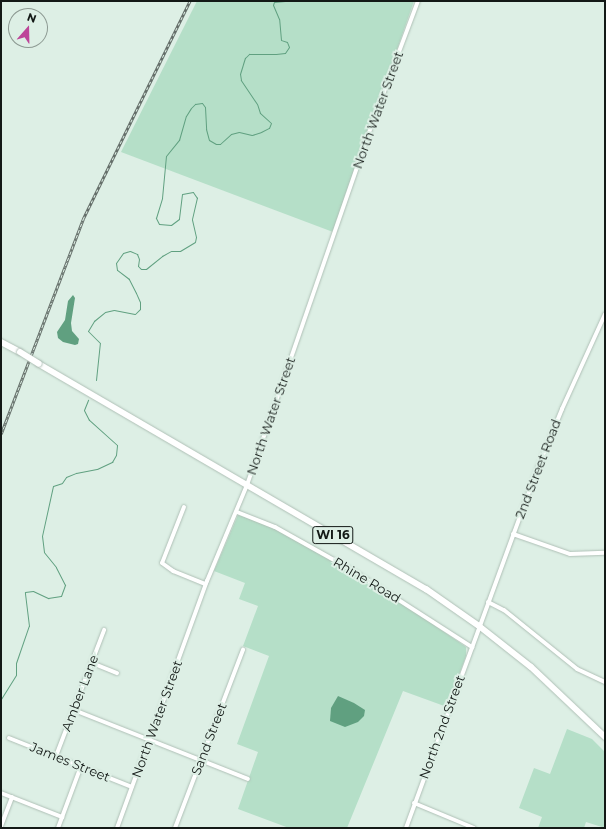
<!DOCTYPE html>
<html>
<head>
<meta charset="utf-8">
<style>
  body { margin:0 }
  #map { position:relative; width:606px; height:829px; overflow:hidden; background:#ddefe5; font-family:Montserrat,sans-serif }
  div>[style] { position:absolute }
  .green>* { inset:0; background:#b5dfc8 }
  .water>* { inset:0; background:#60a080 }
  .stream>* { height:1px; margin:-0.5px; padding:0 0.5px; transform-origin:0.5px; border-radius:0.5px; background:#60a080 }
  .roads { filter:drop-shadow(0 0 1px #afc0b6) drop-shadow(0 0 1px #afc0b6) }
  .minor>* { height:4px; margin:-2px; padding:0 2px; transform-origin:2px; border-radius:2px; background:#fff }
  .trunk>* { height:6px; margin:-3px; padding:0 3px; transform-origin:3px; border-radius:3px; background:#fff }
  .rail>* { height:2.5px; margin-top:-1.25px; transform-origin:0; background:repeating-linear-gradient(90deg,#ddefe5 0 3px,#656f6a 0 6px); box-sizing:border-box; border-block:1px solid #656f6a }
  .bridges { filter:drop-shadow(0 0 1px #afc0b6) drop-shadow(0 0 1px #afc0b6) }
  .trunk-bridge>* { height:6px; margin:-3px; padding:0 3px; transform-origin:3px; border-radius:3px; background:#fff }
  span { translate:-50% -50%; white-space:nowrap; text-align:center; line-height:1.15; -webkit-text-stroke:4px #ddefe5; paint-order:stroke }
  .shield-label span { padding:1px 3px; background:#ddefe5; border:1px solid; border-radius:3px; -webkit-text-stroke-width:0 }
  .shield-label { font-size:12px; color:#131916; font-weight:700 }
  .street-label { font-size:13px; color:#131916 }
  .frame { position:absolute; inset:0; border:2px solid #131916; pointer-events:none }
  .north { position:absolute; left:8px; top:8px; width:40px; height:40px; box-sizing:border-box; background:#ddefe5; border:1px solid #8c9992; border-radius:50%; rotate:20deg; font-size:11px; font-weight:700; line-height:16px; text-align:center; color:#131916 }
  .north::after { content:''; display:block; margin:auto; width:14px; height:18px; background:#bd4599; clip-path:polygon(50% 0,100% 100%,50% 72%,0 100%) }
</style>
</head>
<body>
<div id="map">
  <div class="green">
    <div style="clip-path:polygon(197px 1px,414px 1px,333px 232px,121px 152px)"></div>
    <div style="clip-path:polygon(238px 515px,253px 519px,273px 527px,383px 590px,466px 647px,466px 656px,447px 707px,403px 691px,347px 828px,289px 828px,238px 809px,258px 752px,237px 744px,269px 656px,243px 646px,258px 606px,239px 599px,245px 583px,214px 571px)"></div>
    <div style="clip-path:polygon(567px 729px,592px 739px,605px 752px,605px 828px,586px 822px,584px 828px,538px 828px,542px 817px,519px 808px,534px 768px,550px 774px)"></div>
  </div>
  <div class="water">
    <div style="clip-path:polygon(73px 295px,75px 298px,71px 323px,72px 331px,79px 339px,78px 344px,75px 345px,63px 342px,58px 338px,57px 332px,65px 320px,68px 301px)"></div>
    <div style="clip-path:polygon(338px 696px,354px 703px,365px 710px,364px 716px,358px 722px,345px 727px,330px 721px,331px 708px)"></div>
  </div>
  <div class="stream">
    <div style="left:96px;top:380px;width:37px;rotate:-84deg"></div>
    <div style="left:100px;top:343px;width:17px;rotate:-135deg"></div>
    <div style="left:88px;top:331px;width:12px;rotate:-59deg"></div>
    <div style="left:94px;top:321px;width:14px;rotate:-39deg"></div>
    <div style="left:105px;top:312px;width:9px;rotate:-13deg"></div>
    <div style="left:114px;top:310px;width:21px;rotate:11deg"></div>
    <div style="left:135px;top:314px;width:7px;rotate:-45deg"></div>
    <div style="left:140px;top:309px;width:7px;rotate:-90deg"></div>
    <div style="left:140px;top:302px;width:10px;rotate:-114deg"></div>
    <div style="left:136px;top:293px;width:16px;rotate:-117deg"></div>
    <div style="left:129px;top:279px;width:15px;rotate:-143deg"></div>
    <div style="left:117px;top:270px;width:7px;rotate:-98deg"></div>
    <div style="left:116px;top:263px;width:12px;rotate:-55deg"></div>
    <div style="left:123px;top:253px;width:7px;rotate:-16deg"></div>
    <div style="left:130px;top:251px;width:8px;rotate:23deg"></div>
    <div style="left:137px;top:254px;width:5px;rotate:68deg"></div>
    <div style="left:139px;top:259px;width:7px;rotate:98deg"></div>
    <div style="left:138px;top:266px;width:4px;rotate:45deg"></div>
    <div style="left:141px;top:269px;width:5px"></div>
    <div style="left:146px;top:269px;width:21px;rotate:-39deg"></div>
    <div style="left:162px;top:256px;width:10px;rotate:-29deg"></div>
    <div style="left:171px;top:251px;width:9px"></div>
    <div style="left:180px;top:251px;width:17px;rotate:-31deg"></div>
    <div style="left:195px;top:242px;width:5px;rotate:-79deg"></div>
    <div style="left:196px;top:237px;width:18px;rotate:-103deg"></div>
    <div style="left:192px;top:219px;width:22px;rotate:-77deg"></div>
    <div style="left:197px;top:198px;width:7px;rotate:-124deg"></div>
    <div style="left:193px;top:192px;width:11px;rotate:170deg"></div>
    <div style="left:182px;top:194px;width:25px;rotate:97deg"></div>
    <div style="left:179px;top:219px;width:10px;rotate:143deg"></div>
    <div style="left:171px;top:225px;width:12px;rotate:-175deg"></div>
    <div style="left:159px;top:224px;width:7px;rotate:-117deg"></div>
    <div style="left:156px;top:218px;width:21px;rotate:-73deg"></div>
    <div style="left:162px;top:198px;width:42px;rotate:-84.6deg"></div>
    <div style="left:166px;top:156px;width:21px;rotate:-51deg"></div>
    <div style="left:179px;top:140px;width:25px;rotate:-74deg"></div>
    <div style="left:186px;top:116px;width:9px;rotate:-58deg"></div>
    <div style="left:191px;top:108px;width:6px;rotate:-45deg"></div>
    <div style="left:195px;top:104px;width:7px;rotate:-8deg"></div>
    <div style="left:202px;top:103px;width:5px;rotate:53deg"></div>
    <div style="left:205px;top:107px;width:22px;rotate:87deg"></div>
    <div style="left:206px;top:129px;width:11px;rotate:75deg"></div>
    <div style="left:209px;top:140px;width:8px;rotate:30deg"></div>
    <div style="left:216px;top:144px;width:4px"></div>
    <div style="left:220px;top:144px;width:15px;rotate:-42deg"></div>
    <div style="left:231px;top:134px;width:8px;rotate:-14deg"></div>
    <div style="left:239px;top:132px;width:13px;rotate:13deg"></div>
    <div style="left:252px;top:135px;width:9px;rotate:-18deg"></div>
    <div style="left:261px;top:132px;width:9px;rotate:-27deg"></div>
    <div style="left:269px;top:128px;width:5px;rotate:-68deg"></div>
    <div style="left:271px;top:123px;width:15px;rotate:-138deg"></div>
    <div style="left:260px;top:113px;width:9px;rotate:-108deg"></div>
    <div style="left:257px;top:104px;width:29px;rotate:-124deg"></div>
    <div style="left:241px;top:80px;width:6px;rotate:-99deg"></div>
    <div style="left:240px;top:74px;width:17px;rotate:-73deg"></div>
    <div style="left:245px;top:58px;width:6px;rotate:-45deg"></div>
    <div style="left:249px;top:54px;width:27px"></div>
    <div style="left:276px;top:54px;width:9px;rotate:-6deg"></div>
    <div style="left:285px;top:53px;width:7px;rotate:-56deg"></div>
    <div style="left:289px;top:47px;width:5px;rotate:-112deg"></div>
    <div style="left:287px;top:42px;width:6px;rotate:-162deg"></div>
    <div style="left:281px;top:40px;width:21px;rotate:-95deg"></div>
    <div style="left:279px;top:19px;width:15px;rotate:-113deg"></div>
    <div style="left:273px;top:5px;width:3px;rotate:-72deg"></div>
    <div style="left:274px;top:2px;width:11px;rotate:-5deg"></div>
    <div style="left:1px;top:699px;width:28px;rotate:-58deg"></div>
    <div style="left:16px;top:675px;width:12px;rotate:-90deg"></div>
    <div style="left:16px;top:663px;width:39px;rotate:-71deg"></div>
    <div style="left:29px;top:626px;width:34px;rotate:-97deg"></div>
    <div style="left:25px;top:592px;width:8px;rotate:-7deg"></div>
    <div style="left:33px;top:591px;width:17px;rotate:25deg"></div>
    <div style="left:48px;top:598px;width:13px;rotate:-9deg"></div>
    <div style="left:61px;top:596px;width:12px;rotate:-70deg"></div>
    <div style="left:65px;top:585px;width:20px;rotate:-117deg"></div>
    <div style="left:56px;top:567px;width:19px;rotate:-129deg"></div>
    <div style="left:44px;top:552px;width:16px;rotate:-97deg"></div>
    <div style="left:42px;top:536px;width:51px;rotate:-77.6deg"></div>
    <div style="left:53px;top:486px;width:9px;rotate:-18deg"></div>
    <div style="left:62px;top:483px;width:7px;rotate:-56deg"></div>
    <div style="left:66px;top:477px;width:11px;rotate:-22deg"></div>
    <div style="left:76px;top:473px;width:21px;rotate:-11deg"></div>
    <div style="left:97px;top:469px;width:17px;rotate:-25deg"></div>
    <div style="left:112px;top:462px;width:8px;rotate:-60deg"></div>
    <div style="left:116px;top:455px;width:10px;rotate:-84deg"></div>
    <div style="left:117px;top:445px;width:38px;rotate:-138deg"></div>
    <div style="left:89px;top:420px;width:11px;rotate:-117deg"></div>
    <div style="left:84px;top:410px;width:11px;rotate:-68deg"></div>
  </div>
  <div class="roads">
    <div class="minor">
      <div style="left:184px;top:507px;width:60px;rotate:111.4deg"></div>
      <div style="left:162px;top:563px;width:14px;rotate:36deg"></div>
      <div style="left:173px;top:571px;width:35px;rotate:22deg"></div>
      <div style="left:237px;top:512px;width:41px;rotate:21.5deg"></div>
      <div style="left:275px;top:527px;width:88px;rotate:29.2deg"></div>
      <div style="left:352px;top:570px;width:143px;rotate:32.7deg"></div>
      <div style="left:513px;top:534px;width:60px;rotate:19.3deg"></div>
      <div style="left:570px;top:554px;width:35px;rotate:-2deg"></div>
      <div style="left:488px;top:602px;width:18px;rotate:27deg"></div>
      <div style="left:504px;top:610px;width:94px;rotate:38.9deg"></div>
      <div style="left:577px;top:669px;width:31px;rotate:25deg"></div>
      <div style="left:92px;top:663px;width:27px;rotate:22deg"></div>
      <div style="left:74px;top:710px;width:187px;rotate:21.6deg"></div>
      <div style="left:9px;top:738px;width:132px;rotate:21.7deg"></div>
      <div style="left:56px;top:756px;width:135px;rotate:-69.1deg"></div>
      <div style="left:1px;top:793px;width:66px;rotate:21.5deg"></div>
      <div style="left:414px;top:803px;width:65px;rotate:22.6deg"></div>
      <div style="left:1px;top:826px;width:31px;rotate:-69deg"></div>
      <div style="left:58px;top:828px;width:66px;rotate:-69.6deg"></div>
      <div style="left:117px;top:828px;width:263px;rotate:-70deg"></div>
      <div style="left:207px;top:581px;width:104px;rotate:-67.4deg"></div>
      <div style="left:247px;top:485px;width:391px;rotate:-70.9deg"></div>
      <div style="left:375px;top:116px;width:123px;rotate:-69.5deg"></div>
      <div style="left:175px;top:828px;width:191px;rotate:-69.1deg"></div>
      <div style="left:406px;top:828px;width:381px;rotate:-69.9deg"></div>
      <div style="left:537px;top:470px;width:66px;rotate:-67.7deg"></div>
      <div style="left:562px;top:409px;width:104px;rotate:-65.6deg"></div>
    </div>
    <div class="trunk">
      <div style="left:1px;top:342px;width:21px;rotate:28deg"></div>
      <div style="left:39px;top:364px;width:448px;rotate:30.2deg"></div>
      <div style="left:426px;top:589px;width:65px;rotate:34.9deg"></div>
      <div style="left:479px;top:626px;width:66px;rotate:38.3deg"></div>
      <div style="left:531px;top:667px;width:102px;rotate:43.4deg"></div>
    </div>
  </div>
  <div class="rail">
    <div style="left:1px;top:434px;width:230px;rotate:-69.1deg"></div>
    <div style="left:83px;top:219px;width:243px;rotate:-63.9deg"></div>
  </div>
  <div class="bridges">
    <div class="trunk-bridge">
      <div style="left:20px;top:352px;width:22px;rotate:32deg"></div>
    </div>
  </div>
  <div class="shield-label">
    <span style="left:333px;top:535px">WI 16</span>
  </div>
  <div class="street-label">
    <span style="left:378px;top:110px;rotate:-70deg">North Water Street</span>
    <span style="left:271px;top:416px;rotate:-71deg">North Water Street</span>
    <span style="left:538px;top:469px;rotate:-69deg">2nd Street Road</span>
    <span style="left:367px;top:580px;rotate:31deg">Rhine Road</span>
    <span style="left:80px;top:693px;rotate:-69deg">Amber Lane</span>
    <span style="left:157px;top:719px;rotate:-70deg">North Water Street</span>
    <span style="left:442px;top:727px;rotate:-70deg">North 2nd Street</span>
    <span style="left:209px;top:739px;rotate:-69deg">Sand Street</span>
    <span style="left:70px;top:762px;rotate:22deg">James Street</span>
  </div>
  <div class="frame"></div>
  <div class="north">N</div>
</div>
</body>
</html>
